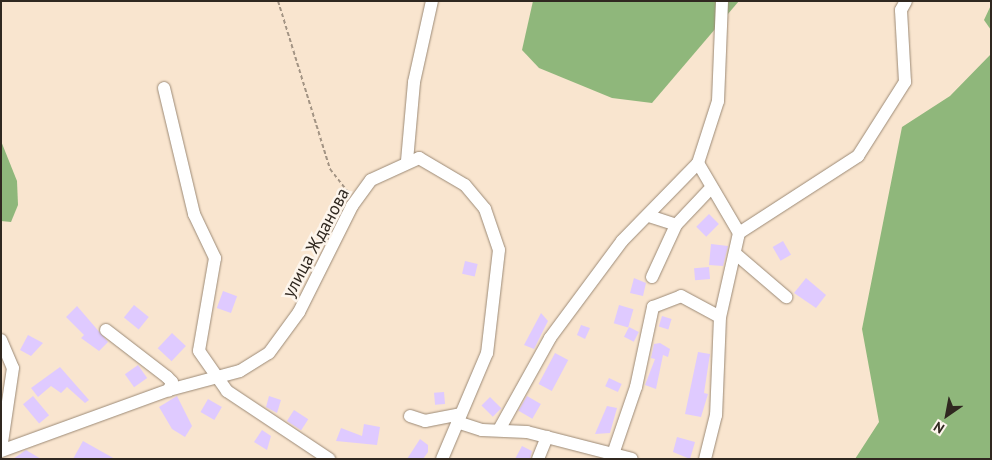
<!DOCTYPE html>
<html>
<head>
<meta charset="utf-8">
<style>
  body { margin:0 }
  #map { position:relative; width:992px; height:460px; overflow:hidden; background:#f9e5cf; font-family:"PT Sans",sans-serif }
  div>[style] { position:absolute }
  .forest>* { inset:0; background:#8fb77b }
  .building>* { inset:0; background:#dfcaff; transform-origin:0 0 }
  .path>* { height:2px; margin-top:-1px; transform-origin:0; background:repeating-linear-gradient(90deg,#a39484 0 4px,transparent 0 6.5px) }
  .roads { filter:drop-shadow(0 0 1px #9c8a76) drop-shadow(0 0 1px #9c8a76) }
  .minor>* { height:12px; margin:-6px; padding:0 6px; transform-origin:6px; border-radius:6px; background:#fff }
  span { translate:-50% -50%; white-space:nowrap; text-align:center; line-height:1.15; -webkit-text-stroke:5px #fdf5ec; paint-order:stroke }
  .street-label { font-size:18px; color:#302820 }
  .frame { position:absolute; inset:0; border:2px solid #302820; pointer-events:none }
  .north { position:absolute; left:922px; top:390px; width:50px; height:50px; -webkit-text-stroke:4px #fdf5ec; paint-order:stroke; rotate:213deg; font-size:14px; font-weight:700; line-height:20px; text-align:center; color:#302820 }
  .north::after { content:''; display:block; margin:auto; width:18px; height:22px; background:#302820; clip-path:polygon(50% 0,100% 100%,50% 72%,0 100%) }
</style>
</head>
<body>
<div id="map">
  <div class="forest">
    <div style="clip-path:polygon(533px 1px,739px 1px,652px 103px,612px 98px,539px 68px,522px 50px)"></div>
    <div style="clip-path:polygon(991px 5px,991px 30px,984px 20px)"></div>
    <div style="clip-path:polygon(991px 54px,991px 459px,855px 459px,879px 422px,862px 329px,902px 127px,950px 96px)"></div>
    <div style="clip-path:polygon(1px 141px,17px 181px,18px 205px,11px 222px,1px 221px)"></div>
  </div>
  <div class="building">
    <div style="left:709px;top:214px;width:14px;height:18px;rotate:45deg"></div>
    <div style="left:783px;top:241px;width:16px;height:12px;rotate:60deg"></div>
    <div style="clip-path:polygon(711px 244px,728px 246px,723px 266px,709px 265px)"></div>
    <div style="left:465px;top:261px;width:13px;height:13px;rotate:13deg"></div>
    <div style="left:709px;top:267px;width:12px;height:15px;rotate:85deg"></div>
    <div style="clip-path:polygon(634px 278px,646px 283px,643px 296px,630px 293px)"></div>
    <div style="clip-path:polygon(806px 278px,826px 295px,816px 308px,794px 293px)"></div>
    <div style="left:223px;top:291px;width:15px;height:18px;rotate:20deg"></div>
    <div style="left:134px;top:305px;width:19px;height:16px;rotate:39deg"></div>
    <div style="left:619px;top:305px;width:15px;height:19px;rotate:16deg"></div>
    <div style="clip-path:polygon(77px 306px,108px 342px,99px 351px,81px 338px,84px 335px,66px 317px)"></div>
    <div style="clip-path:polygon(541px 313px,548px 321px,534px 349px,524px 345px)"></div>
    <div style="left:662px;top:316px;width:10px;height:11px;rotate:17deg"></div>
    <div style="clip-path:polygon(581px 325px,590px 328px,585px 339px,577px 335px)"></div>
    <div style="left:629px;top:327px;width:11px;height:11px;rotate:27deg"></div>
    <div style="left:172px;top:333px;width:19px;height:21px;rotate:43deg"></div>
    <div style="clip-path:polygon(28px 335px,43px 343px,31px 356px,20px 350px)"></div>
    <div style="clip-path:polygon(660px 343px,670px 349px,668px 357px,663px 355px,656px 389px,645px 385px,655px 359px,651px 358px,654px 344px)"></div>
    <div style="clip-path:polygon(698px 352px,710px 354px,704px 393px,708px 394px,701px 417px,685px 414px)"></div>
    <div style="left:555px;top:353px;width:15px;height:35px;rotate:28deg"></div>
    <div style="left:138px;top:365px;width:16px;height:16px;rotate:55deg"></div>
    <div style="clip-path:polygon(60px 367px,89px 400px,85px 403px,67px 387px,61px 393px,51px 386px,38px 397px,31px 388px)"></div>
    <div style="left:609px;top:378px;width:14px;height:9px;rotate:25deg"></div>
    <div style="left:444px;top:392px;width:12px;height:10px;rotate:85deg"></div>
    <div style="left:33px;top:396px;width:25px;height:13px;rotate:50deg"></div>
    <div style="clip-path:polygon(177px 396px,192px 426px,185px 437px,172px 429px,159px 407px)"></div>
    <div style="clip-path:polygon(269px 396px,281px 400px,277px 413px,266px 407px)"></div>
    <div style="left:527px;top:396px;width:16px;height:17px;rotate:30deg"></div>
    <div style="left:490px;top:397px;width:16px;height:12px;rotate:45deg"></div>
    <div style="left:208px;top:399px;width:16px;height:15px;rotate:30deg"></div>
    <div style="clip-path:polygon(607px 406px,617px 408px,610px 433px,595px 434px)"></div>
    <div style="left:294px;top:410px;width:17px;height:13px;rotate:33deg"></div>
    <div style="clip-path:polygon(364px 424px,380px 427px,377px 445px,336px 441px,341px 428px,362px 436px)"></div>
    <div style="clip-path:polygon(262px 430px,271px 436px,267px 450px,254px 442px)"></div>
    <div style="clip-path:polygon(677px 437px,695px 442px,690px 459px,673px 452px)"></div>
    <div style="clip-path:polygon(420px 439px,428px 445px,428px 452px,423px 459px,407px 459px)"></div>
    <div style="clip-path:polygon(83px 441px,115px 459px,73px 459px)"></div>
    <div style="clip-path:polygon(522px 446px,532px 451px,530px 459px,515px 459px)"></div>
    <div style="clip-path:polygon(26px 450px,41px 459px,13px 459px)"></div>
  </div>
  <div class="path">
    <div style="left:278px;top:1px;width:176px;rotate:72.8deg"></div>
    <div style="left:330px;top:169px;width:31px;rotate:52deg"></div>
  </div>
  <div class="roads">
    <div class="minor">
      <div style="left:164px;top:88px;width:130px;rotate:76.6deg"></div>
      <div style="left:194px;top:214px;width:49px;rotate:64.5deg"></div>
      <div style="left:215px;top:258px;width:94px;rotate:99.8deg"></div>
      <div style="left:199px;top:351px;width:49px;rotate:55deg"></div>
      <div style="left:227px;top:391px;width:123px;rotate:33.7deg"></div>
      <div style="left:407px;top:161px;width:79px;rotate:-84.9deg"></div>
      <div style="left:414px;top:82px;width:83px;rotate:-77.5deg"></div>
      <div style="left:698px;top:163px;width:81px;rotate:59.6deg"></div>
      <div style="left:739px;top:233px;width:86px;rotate:102.7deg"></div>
      <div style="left:720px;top:317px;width:98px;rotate:92.3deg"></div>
      <div style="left:716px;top:415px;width:45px;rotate:104deg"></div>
      <div style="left:649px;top:216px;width:28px;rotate:18deg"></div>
      <div style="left:739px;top:233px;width:142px;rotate:-32.9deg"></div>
      <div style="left:858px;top:156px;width:88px;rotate:-57.6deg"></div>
      <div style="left:905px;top:82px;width:72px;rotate:-93.2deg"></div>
      <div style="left:901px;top:10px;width:10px;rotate:-61deg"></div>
      <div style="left:737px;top:255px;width:65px;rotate:40.6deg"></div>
      <div style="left:652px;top:277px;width:57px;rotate:-65.2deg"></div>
      <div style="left:676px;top:225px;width:50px;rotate:-46.6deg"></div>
      <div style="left:106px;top:330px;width:77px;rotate:37.6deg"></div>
      <div style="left:167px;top:377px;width:7px;rotate:45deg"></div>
      <div style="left:172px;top:382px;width:9px;rotate:111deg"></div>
      <div style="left:1px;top:340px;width:30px;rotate:67deg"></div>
      <div style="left:13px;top:368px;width:82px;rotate:98.4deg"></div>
      <div style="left:410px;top:416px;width:16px;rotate:18deg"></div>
      <div style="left:425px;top:421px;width:36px;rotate:-11deg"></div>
      <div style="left:457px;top:422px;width:26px;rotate:18deg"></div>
      <div style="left:482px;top:430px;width:45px;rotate:2.5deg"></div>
      <div style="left:527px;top:432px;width:108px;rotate:14.4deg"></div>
      <div style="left:500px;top:428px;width:103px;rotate:-60.9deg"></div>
      <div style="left:550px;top:338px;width:121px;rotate:-53.4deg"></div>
      <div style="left:622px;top:241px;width:109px;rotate:-45.7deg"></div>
      <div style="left:698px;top:163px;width:65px;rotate:-72.1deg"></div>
      <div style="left:718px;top:101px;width:100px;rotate:-87.7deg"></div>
      <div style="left:1px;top:451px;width:179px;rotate:-20deg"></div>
      <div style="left:169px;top:390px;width:73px;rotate:-15deg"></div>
      <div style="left:240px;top:371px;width:34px;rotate:-32deg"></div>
      <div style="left:269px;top:353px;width:51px;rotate:-53.8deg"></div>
      <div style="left:299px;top:312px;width:119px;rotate:-63.4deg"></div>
      <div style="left:352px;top:206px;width:32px;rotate:-54deg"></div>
      <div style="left:371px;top:180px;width:53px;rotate:-24.6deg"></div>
      <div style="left:419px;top:158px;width:53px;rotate:30.4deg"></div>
      <div style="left:465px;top:185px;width:31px;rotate:50deg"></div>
      <div style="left:485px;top:209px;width:43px;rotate:71.1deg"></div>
      <div style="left:499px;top:250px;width:104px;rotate:96.6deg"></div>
      <div style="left:487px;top:353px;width:115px;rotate:113deg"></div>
      <div style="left:613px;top:454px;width:71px;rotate:-71.1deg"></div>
      <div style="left:636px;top:387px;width:82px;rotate:-78deg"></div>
      <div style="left:653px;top:307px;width:30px;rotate:-21deg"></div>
      <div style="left:681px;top:296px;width:44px;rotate:28.3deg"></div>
      <div style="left:538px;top:459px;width:24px;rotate:-68deg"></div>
    </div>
  </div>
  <div class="street-label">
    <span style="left:316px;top:243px;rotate:-62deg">улица Жданова</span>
  </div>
  <div class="frame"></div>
  <div class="north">N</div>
</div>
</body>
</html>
